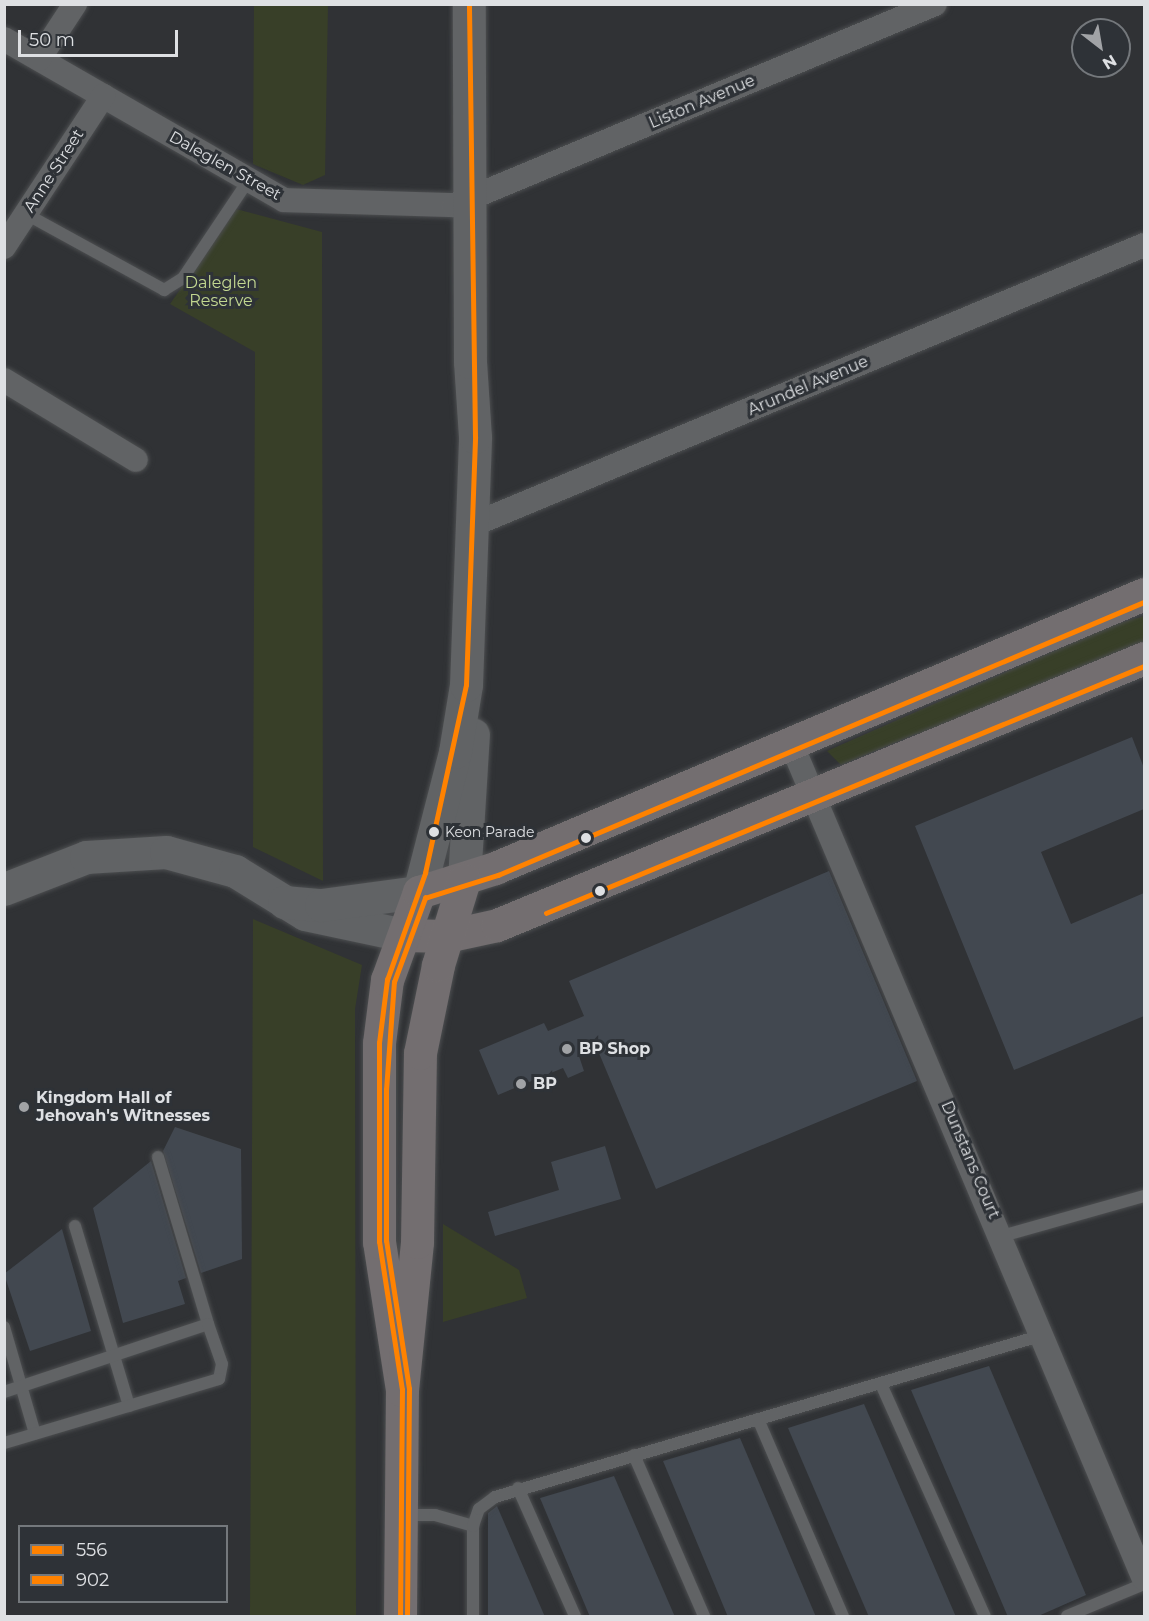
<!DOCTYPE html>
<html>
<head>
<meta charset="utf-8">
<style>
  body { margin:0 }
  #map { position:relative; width:1149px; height:1621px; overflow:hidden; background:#303235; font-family:Montserrat,sans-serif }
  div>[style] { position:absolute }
  .green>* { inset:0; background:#383f28 }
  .building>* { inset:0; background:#424850 }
  .roads { filter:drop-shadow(0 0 2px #4c4e50) drop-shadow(0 0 2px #4c4e50) }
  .lane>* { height:12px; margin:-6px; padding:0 6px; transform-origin:6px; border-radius:6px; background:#616365 }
  .street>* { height:24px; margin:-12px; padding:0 12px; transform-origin:12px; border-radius:12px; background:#616365 }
  .secondary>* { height:33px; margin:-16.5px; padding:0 16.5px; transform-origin:16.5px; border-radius:16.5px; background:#616365 }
  .primary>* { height:33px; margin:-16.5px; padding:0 16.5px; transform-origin:16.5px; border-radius:16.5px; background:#736e70 }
  .bus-1>* { height:4.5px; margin:-2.25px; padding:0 2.25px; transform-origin:2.25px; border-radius:2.25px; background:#ff8200 }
  .bus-2>* { height:4.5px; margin:-2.25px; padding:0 2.25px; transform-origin:2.25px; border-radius:2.25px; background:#ff8200 }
  .dots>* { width:16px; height:16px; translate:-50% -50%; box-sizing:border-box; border:3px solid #2e3237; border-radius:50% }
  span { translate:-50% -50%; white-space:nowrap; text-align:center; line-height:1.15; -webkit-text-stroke:6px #2e3237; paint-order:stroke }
  .bus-label { font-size:14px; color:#dee0e3 }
  .left { translate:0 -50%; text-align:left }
  .street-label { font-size:16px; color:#dee0e3 }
  .park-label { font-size:16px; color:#c2d790 }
  .poi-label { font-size:16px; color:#dee0e3; font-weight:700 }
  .frame { position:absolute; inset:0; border:6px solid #dee0e3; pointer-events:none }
  .legend { position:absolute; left:18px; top:1525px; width:210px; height:78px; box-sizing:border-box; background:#2e3237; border:2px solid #74787c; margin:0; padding:8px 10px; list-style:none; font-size:18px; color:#dee0e3 }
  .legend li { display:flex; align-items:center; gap:12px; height:30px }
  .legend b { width:30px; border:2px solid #74787c }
  .north { position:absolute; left:1071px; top:18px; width:60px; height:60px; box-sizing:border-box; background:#2e3237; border:2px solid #74787c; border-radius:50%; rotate:149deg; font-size:16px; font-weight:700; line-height:24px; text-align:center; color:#dee0e3 }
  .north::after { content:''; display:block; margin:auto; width:21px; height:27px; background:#a1a3a6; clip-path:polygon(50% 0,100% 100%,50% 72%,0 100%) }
  .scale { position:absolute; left:18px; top:30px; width:160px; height:27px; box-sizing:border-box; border:3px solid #dee0e3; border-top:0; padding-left:8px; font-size:18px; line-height:21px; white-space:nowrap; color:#dee0e3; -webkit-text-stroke:4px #2e3237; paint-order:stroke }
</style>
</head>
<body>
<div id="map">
  <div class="green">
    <div style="clip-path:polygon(254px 5px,328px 5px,325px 175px,303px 185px,253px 164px)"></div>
    <div style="clip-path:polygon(236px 209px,322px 232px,323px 881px,253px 847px,255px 352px,170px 304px)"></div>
    <div style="clip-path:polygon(1144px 616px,1144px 644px,959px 726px,916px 734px,841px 765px,827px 751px,1113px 625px)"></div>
    <div style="clip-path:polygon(253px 919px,362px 965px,355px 1009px,356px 1616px,250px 1616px)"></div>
    <div style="clip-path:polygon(443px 1224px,519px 1270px,527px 1298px,443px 1322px)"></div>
  </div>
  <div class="building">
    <div style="clip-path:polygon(1132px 737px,1144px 768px,1144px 809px,1041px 852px,1071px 924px,1144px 893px,1144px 1016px,1014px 1070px,915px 826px)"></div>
    <div style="clip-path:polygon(829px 871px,917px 1081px,656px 1189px,596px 1046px,578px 1053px,584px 1071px,568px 1078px,563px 1068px,498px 1095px,479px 1050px,544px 1023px,548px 1031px,584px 1016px,569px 981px)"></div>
    <div style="clip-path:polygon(175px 1127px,241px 1149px,242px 1259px,201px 1273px,163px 1151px)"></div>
    <div style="clip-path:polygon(605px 1146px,621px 1199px,495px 1236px,488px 1212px,559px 1190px,551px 1162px)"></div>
    <div style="clip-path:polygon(151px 1161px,186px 1278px,178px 1281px,185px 1304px,123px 1323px,93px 1208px)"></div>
    <div style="clip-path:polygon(62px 1229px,91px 1331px,30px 1351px,4px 1274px)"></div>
    <div style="clip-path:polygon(989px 1366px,1086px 1595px,1036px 1617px,1008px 1617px,911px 1390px)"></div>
    <div style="clip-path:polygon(864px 1404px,956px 1617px,869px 1617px,788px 1428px)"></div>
    <div style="clip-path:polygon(740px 1438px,816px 1617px,728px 1617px,663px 1461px)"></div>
    <div style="clip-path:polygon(614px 1476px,675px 1617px,590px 1617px,540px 1498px)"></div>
    <div style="clip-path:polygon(497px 1506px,545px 1617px,488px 1617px,488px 1513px)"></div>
  </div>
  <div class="roads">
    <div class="lane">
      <div style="left:26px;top:214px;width:158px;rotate:28.8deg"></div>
      <div style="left:164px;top:290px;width:22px;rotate:-32deg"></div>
      <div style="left:183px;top:278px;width:117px;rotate:-56.2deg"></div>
      <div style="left:158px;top:1157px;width:174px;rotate:73.3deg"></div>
      <div style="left:75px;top:1226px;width:188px;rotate:73.3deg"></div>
      <div style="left:1002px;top:1236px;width:148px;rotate:-15.7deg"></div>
      <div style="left:4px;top:1327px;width:111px;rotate:73.8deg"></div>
      <div style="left:881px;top:1384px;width:254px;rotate:65.9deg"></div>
      <div style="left:4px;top:1392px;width:215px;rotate:-18.4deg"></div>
      <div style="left:208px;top:1324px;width:42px;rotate:70.7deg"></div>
      <div style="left:222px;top:1364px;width:15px;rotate:101deg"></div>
      <div style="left:219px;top:1379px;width:224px;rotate:163.4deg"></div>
      <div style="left:758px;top:1419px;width:215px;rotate:66.7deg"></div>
      <div style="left:634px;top:1455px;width:176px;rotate:66.5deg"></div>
      <div style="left:518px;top:1488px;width:140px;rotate:66deg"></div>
      <div style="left:402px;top:1515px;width:33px"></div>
      <div style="left:435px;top:1515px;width:40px;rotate:16deg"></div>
      <div style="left:473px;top:1616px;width:90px;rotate:-90deg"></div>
      <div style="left:473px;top:1526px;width:18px;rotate:-71deg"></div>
      <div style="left:479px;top:1509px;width:20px;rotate:-37deg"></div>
      <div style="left:495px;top:1497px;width:571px;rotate:-16.47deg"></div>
      <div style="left:1067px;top:1616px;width:83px;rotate:-22.6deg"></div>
    </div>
    <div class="street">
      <div style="left:4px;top:39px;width:323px;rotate:29.9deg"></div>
      <div style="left:284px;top:200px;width:170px;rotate:1.7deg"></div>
      <div style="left:454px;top:205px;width:521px;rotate:-22.68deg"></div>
      <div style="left:39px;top:59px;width:66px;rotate:-56.8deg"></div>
      <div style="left:4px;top:247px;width:181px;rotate:-56.7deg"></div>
      <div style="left:4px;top:380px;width:154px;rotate:31.2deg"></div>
      <div style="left:470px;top:526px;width:730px;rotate:-22.63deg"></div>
      <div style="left:791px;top:743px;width:907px;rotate:67.11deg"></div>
    </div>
    <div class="secondary">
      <div style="left:464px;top:880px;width:146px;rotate:-86.5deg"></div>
      <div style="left:4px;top:889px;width:88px;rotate:-21.3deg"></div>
      <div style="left:86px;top:857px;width:80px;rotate:-3.6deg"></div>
      <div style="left:166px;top:852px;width:72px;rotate:15.4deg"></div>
      <div style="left:235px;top:871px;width:82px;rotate:31.6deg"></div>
      <div style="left:305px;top:914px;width:101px;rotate:12deg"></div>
      <div style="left:284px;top:902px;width:37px;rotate:5deg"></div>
      <div style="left:321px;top:905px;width:99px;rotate:-7.6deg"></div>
      <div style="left:419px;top:892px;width:145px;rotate:-75.6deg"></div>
      <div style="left:455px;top:752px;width:68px;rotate:-80.7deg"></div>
      <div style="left:466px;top:685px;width:248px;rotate:-87.9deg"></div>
      <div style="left:475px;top:437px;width:75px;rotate:-93.8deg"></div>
      <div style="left:470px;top:362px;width:358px;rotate:-90.2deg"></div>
    </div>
    <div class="primary">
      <div style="left:404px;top:935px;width:43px;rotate:1.3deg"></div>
      <div style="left:447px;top:936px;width:51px;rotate:-12.4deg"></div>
      <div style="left:497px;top:925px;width:700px;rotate:-22.42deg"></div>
      <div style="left:402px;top:1390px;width:150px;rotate:-98.8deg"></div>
      <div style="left:379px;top:1242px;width:199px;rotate:-90deg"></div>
      <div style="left:379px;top:1043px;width:64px;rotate:-82.8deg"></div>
      <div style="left:387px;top:980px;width:94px;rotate:-70deg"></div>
      <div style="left:419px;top:892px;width:80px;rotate:-17.5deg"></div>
      <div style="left:495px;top:868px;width:704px;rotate:-22.89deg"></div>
      <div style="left:400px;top:1616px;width:226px;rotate:-89.5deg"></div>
      <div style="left:402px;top:1390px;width:149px;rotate:-84.2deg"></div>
      <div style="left:417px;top:1242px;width:189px;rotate:-89.1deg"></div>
      <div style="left:420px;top:1053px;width:90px;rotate:-78.4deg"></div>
      <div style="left:438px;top:965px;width:89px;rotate:-73deg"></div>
    </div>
  </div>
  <div class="bus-1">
    <div style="left:400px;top:1616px;width:226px;rotate:-89.5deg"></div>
    <div style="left:402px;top:1390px;width:150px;rotate:-98.8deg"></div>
    <div style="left:379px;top:1242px;width:199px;rotate:-90deg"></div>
    <div style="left:379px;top:1043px;width:64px;rotate:-82.8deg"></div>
    <div style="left:387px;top:980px;width:114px;rotate:-70.4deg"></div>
    <div style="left:425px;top:873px;width:192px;rotate:-77.7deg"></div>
    <div style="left:466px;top:685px;width:248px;rotate:-87.9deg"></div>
    <div style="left:475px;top:437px;width:433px;rotate:-90.8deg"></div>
  </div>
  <div class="bus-2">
    <div style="left:546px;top:913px;width:647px;rotate:-22.44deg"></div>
    <div style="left:407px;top:1616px;width:227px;rotate:-89.5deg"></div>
    <div style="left:409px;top:1389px;width:150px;rotate:-98.8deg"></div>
    <div style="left:386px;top:1241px;width:151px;rotate:-90deg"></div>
    <div style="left:386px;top:1090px;width:108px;rotate:-85.8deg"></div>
    <div style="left:394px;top:982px;width:90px;rotate:-69.7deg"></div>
    <div style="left:425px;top:898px;width:77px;rotate:-17.5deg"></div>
    <div style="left:498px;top:875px;width:701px;rotate:-22.91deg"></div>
  </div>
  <div class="dots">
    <div style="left:434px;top:832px;background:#dee0e3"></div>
    <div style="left:586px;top:838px;background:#dee0e3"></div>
    <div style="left:600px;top:891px;background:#dee0e3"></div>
    <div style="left:567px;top:1049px;background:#a1a3a6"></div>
    <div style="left:521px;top:1084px;background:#a1a3a6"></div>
    <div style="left:24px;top:1107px;background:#a1a3a6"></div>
  </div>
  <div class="bus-label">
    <span class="left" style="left:445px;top:832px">Keon Parade</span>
  </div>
  <div class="street-label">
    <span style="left:702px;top:102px;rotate:-23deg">Liston Avenue</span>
    <span style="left:225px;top:166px;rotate:29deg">Daleglen Street</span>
    <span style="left:54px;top:171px;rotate:-57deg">Anne Street</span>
    <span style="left:808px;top:386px;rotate:-23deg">Arundel Avenue</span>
    <span style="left:970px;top:1160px;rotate:67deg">Dunstans Court</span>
  </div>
  <div class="park-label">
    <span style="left:221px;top:292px">Daleglen<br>Reserve</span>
  </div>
  <div class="poi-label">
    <span class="left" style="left:579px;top:1049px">BP Shop</span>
    <span class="left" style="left:533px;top:1084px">BP</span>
    <span class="left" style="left:36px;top:1107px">Kingdom Hall of<br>Jehovah's Witnesses</span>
  </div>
  <div class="frame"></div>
  <ul class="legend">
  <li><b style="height:8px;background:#ff8200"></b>556</li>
  <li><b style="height:8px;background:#ff8200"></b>902</li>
  </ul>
  <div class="north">N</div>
  <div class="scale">50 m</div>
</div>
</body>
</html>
